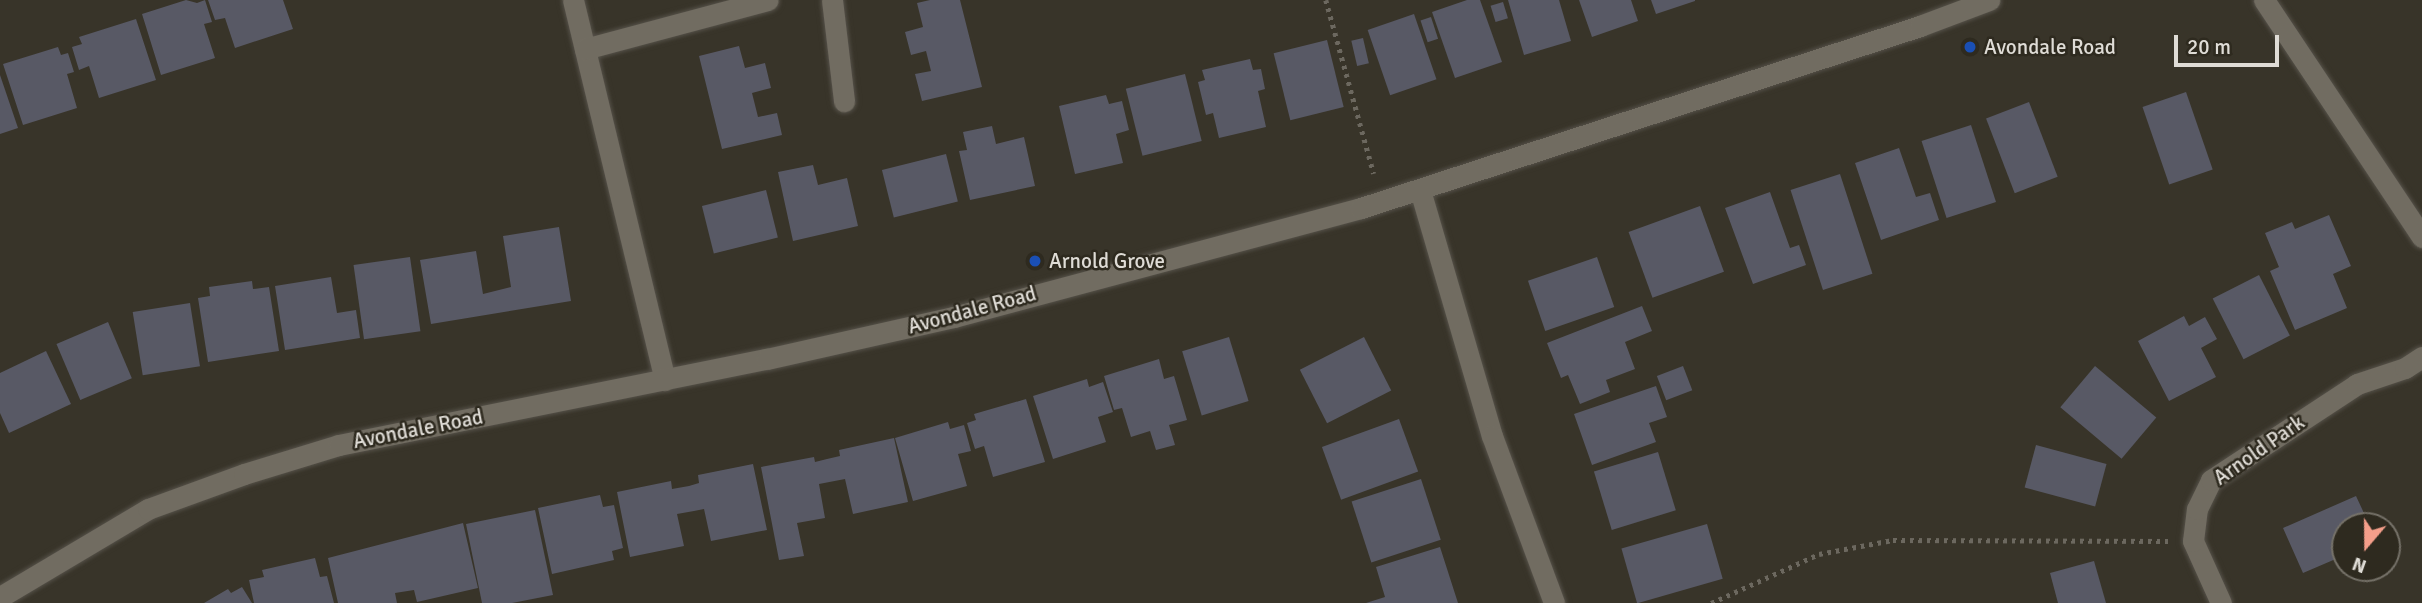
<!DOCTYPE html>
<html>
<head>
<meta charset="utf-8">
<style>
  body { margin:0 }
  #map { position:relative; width:2422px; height:603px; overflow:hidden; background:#383429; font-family:Signika,sans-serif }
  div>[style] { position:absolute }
  .building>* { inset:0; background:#585965; transform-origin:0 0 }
  .path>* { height:4.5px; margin-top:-2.25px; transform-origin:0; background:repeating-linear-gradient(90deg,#6c685f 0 3.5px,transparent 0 8.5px) }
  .roads { filter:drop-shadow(0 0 2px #555149) drop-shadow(0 0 2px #555149) }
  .minor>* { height:21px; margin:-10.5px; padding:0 10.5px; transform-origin:10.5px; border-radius:10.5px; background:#716c61 }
  .tertiary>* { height:21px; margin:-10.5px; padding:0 10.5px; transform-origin:10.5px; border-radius:10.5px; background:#716c61 }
  .dots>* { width:19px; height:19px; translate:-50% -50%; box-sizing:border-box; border:4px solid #2e2a1f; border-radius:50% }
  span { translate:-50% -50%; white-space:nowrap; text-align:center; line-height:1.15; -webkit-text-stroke:5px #2e2a1f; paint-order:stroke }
  .poi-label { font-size:21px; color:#dfdcd6 }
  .left { translate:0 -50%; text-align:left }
  .street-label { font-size:21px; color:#dfdcd6 }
  .north { position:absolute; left:2331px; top:512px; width:70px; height:70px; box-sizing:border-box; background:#2e2a1f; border:2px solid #757168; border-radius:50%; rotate:200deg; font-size:19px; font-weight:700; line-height:28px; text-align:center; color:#dfdcd6 }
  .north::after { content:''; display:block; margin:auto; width:24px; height:32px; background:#f49e8a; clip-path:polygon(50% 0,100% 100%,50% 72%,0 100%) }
  .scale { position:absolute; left:2174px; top:35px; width:105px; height:32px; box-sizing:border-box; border:4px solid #dfdcd6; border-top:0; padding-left:9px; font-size:21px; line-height:24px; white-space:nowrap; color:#dfdcd6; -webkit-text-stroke:5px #2e2a1f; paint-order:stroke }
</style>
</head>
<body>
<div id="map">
  <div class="building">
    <div style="clip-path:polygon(186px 0,197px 3px,205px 0,212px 22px,204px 24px,215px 58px,161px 75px,142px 14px)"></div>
    <div style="clip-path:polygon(208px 0,283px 0,293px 29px,235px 48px,225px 18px,215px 20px)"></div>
    <div style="clip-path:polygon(930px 0,960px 0,982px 87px,922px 101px,915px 74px,931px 71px,926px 51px,911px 55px,905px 32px,923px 27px,917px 3px)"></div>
    <div style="clip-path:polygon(1467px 0,1480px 0,1502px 62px,1455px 78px,1432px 12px)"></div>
    <div style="clip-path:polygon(1508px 0,1559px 0,1571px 41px,1524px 55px)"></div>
    <div style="clip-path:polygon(1579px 0,1631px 0,1638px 21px,1592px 37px)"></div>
    <div style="clip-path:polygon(1651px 0,1695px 0,1695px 1px,1656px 14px)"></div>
    <div style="left:1503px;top:2px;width:17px;height:13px;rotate:73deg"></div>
    <div style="left:1414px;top:14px;width:69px;height:49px;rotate:71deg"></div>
    <div style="left:1431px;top:17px;width:23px;height:11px;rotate:72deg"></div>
    <div style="clip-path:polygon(136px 19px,156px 80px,99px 98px,89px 66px,79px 70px,72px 47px,82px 44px,79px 37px)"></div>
    <div style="left:1363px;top:38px;width:26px;height:12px;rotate:77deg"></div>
    <div style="left:1327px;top:40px;width:69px;height:55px;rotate:76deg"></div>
    <div style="clip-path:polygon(739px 46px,745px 68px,765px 63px,771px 88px,752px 93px,758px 117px,777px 113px,782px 135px,722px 149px,699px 56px)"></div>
    <div style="clip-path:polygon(58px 47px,61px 55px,68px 53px,74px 72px,67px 74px,77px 108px,23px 125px,3px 64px)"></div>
    <div style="clip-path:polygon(1250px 59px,1253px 70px,1261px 69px,1265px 89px,1258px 91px,1266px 127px,1219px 138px,1213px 113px,1206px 115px,1198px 82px,1205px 80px,1202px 70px)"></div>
    <div style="left:1185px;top:74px;width:69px;height:61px;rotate:76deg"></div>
    <div style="clip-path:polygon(0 75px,18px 128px,0 134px)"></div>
    <div style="left:2186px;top:92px;width:82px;height:46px;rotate:71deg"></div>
    <div style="clip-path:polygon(1106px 95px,1109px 104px,1122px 101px,1129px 130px,1116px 134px,1123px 163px,1075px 174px,1059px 106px)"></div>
    <div style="left:2029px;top:102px;width:80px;height:46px;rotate:69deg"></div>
    <div style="left:1971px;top:125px;width:81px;height:52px;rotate:72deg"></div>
    <div style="clip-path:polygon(992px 126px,996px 144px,1024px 137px,1035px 186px,970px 200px,959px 151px,967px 150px,963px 132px)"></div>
    <div style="clip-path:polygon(1899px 148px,1916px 197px,1930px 193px,1939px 220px,1881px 240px,1855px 163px)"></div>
    <div style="left:946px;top:154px;width:49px;height:66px;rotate:76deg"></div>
    <div style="clip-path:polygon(813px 165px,818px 185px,847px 178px,858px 226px,793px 241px,778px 172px)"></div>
    <div style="left:1840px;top:174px;width:105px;height:52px;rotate:72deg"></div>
    <div style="left:766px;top:190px;width:49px;height:66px;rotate:76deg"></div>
    <div style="clip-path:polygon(1770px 192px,1790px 248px,1799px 245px,1806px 265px,1753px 284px,1725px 208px)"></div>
    <div style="left:1700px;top:206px;width:70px;height:76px;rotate:70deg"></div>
    <div style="clip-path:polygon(2329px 215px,2351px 266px,2333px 274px,2347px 308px,2295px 330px,2270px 271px,2279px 267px,2265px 233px,2292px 222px,2295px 229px)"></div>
    <div style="clip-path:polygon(559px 227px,571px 301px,431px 324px,420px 260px,476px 251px,483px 294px,511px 287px,503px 236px)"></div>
    <div style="left:410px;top:257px;width:75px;height:57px;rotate:82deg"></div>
    <div style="left:1597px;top:257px;width:53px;height:73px;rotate:71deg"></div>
    <div style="left:2259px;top:275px;width:68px;height:52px;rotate:63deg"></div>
    <div style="clip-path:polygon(331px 277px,337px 313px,356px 310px,360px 338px,285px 350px,275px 286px)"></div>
    <div style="clip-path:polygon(252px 281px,253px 289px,269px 287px,279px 351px,208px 362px,198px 298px,210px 296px,209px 287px)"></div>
    <div style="left:190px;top:303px;width:64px;height:58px;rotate:81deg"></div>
    <div style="clip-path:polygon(1642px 306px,1652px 331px,1625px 342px,1635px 369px,1606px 380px,1610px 392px,1580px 404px,1568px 375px,1561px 378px,1547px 343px)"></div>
    <div style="clip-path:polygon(2184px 316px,2189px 326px,2205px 317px,2217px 339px,2201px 348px,2216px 377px,2169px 401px,2138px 341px)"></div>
    <div style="left:108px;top:322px;width:61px;height:56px;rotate:67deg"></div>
    <div style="left:1229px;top:337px;width:67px;height:49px;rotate:73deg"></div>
    <div style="left:1364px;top:337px;width:60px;height:72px;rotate:63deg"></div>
    <div style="clip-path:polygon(46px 351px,71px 404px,9px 433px,0 413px,0 373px)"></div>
    <div style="clip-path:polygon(1159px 359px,1164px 379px,1174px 376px,1187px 420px,1169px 425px,1175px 445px,1156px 450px,1150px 431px,1131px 437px,1122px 408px,1114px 410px,1104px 376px)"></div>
    <div style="left:1683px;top:366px;width:26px;height:28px;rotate:69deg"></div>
    <div style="left:2095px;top:366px;width:80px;height:54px;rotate:40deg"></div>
    <div style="clip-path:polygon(1087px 379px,1089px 387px,1103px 382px,1113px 412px,1098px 417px,1106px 442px,1053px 459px,1033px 396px)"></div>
    <div style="clip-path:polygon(1656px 386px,1667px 417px,1649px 423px,1656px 442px,1592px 465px,1574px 414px)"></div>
    <div style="clip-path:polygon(1026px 399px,1045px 462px,993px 477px,984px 446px,975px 449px,967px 423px,976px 420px,974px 414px)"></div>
    <div style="left:1399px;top:419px;width:56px;height:82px;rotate:70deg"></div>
    <div style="clip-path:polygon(948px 422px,950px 429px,964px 425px,971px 451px,958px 454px,967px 486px,913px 501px,895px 438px)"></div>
    <div style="clip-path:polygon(894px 438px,908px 502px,853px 514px,845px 479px,819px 484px,825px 518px,797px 523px,804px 556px,779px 560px,761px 467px,814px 457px,815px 462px,827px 459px,840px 456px,839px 450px)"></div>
    <div style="left:2036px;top:445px;width:73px;height:44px;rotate:15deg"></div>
    <div style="left:1658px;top:452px;width:61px;height:67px;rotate:73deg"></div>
    <div style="clip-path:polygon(753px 464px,767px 530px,711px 541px,704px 509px,694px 511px,677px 514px,684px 546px,630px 557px,617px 492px,671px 481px,672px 489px,689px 486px,699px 483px,698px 475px)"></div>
    <div style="left:1421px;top:479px;width:64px;height:73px;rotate:72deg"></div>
    <div style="clip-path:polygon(600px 495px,603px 507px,614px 505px,623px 548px,612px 551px,614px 560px,552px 574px,538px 508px)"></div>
    <div style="clip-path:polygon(2356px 496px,2370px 526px,2345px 526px,2345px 555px,2303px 573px,2283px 528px)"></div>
    <div style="clip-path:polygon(535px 510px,553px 595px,512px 603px,482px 603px,466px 524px)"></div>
    <div style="clip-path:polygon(463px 523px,478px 588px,417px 602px,414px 590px,395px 593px,397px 603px,338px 603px,328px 558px)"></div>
    <div style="left:1707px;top:524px;width:57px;height:89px;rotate:74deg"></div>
    <div style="clip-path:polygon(1440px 547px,1458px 603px,1366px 603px,1385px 597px,1376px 567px)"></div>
    <div style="clip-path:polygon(315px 558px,320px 577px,327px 576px,334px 603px,254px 603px,249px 580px,264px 577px,262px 570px)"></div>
    <div style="clip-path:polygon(2094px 561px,2106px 603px,2058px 603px,2050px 573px)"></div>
    <div style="clip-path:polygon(242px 587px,252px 603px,204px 603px,228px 589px,231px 593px)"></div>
  </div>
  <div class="path">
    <div style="left:1326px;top:0;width:180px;rotate:74.6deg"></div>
    <div style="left:1711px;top:603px;width:119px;rotate:-24.4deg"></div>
    <div style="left:1819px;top:554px;width:75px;rotate:-10.7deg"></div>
    <div style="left:1893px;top:540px;width:275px;rotate:0.2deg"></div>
  </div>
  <div class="roads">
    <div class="minor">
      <div style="left:573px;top:0;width:391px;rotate:76.4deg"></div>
      <div style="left:832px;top:0;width:102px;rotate:83.2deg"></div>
      <div style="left:2264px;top:0;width:285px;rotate:56.3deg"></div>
      <div style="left:585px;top:49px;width:189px;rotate:-15deg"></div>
      <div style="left:1420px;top:190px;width:256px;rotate:73.7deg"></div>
      <div style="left:1492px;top:436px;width:178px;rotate:69.6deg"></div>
      <div style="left:2221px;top:603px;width:68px;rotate:-114.3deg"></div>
      <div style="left:2193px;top:541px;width:32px;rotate:-83deg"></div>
      <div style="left:2197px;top:509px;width:32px;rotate:-64deg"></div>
      <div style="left:2211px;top:480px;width:175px;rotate:-33.3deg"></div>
      <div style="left:2357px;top:384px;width:51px;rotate:-18.4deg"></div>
      <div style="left:2405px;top:368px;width:20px;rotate:-33deg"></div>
    </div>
    <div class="tertiary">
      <div style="left:0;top:597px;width:172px;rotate:-30.7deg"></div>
      <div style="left:148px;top:509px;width:102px;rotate:-20deg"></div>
      <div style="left:244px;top:474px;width:99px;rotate:-17deg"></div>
      <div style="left:339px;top:445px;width:437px;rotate:-11.4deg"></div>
      <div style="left:767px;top:359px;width:192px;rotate:-12.7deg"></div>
      <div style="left:954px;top:317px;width:421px;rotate:-15deg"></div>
      <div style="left:1361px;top:208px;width:588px;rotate:-18.03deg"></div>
      <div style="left:1920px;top:26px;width:74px;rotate:-20.6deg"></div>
    </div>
  </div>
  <div class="dots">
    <div style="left:1970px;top:47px;background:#1a4fb4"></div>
    <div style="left:1035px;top:261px;background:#1a4fb4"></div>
  </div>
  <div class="poi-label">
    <span class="left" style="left:1984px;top:47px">Avondale Road</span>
    <span class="left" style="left:1049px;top:261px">Arnold Grove</span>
  </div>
  <div class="street-label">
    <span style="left:972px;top:310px;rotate:-15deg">Avondale Road</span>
    <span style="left:418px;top:429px;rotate:-11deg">Avondale Road</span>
    <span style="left:2259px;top:450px;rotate:-35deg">Arnold Park</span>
  </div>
  <div class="north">N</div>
  <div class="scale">20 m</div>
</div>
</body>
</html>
